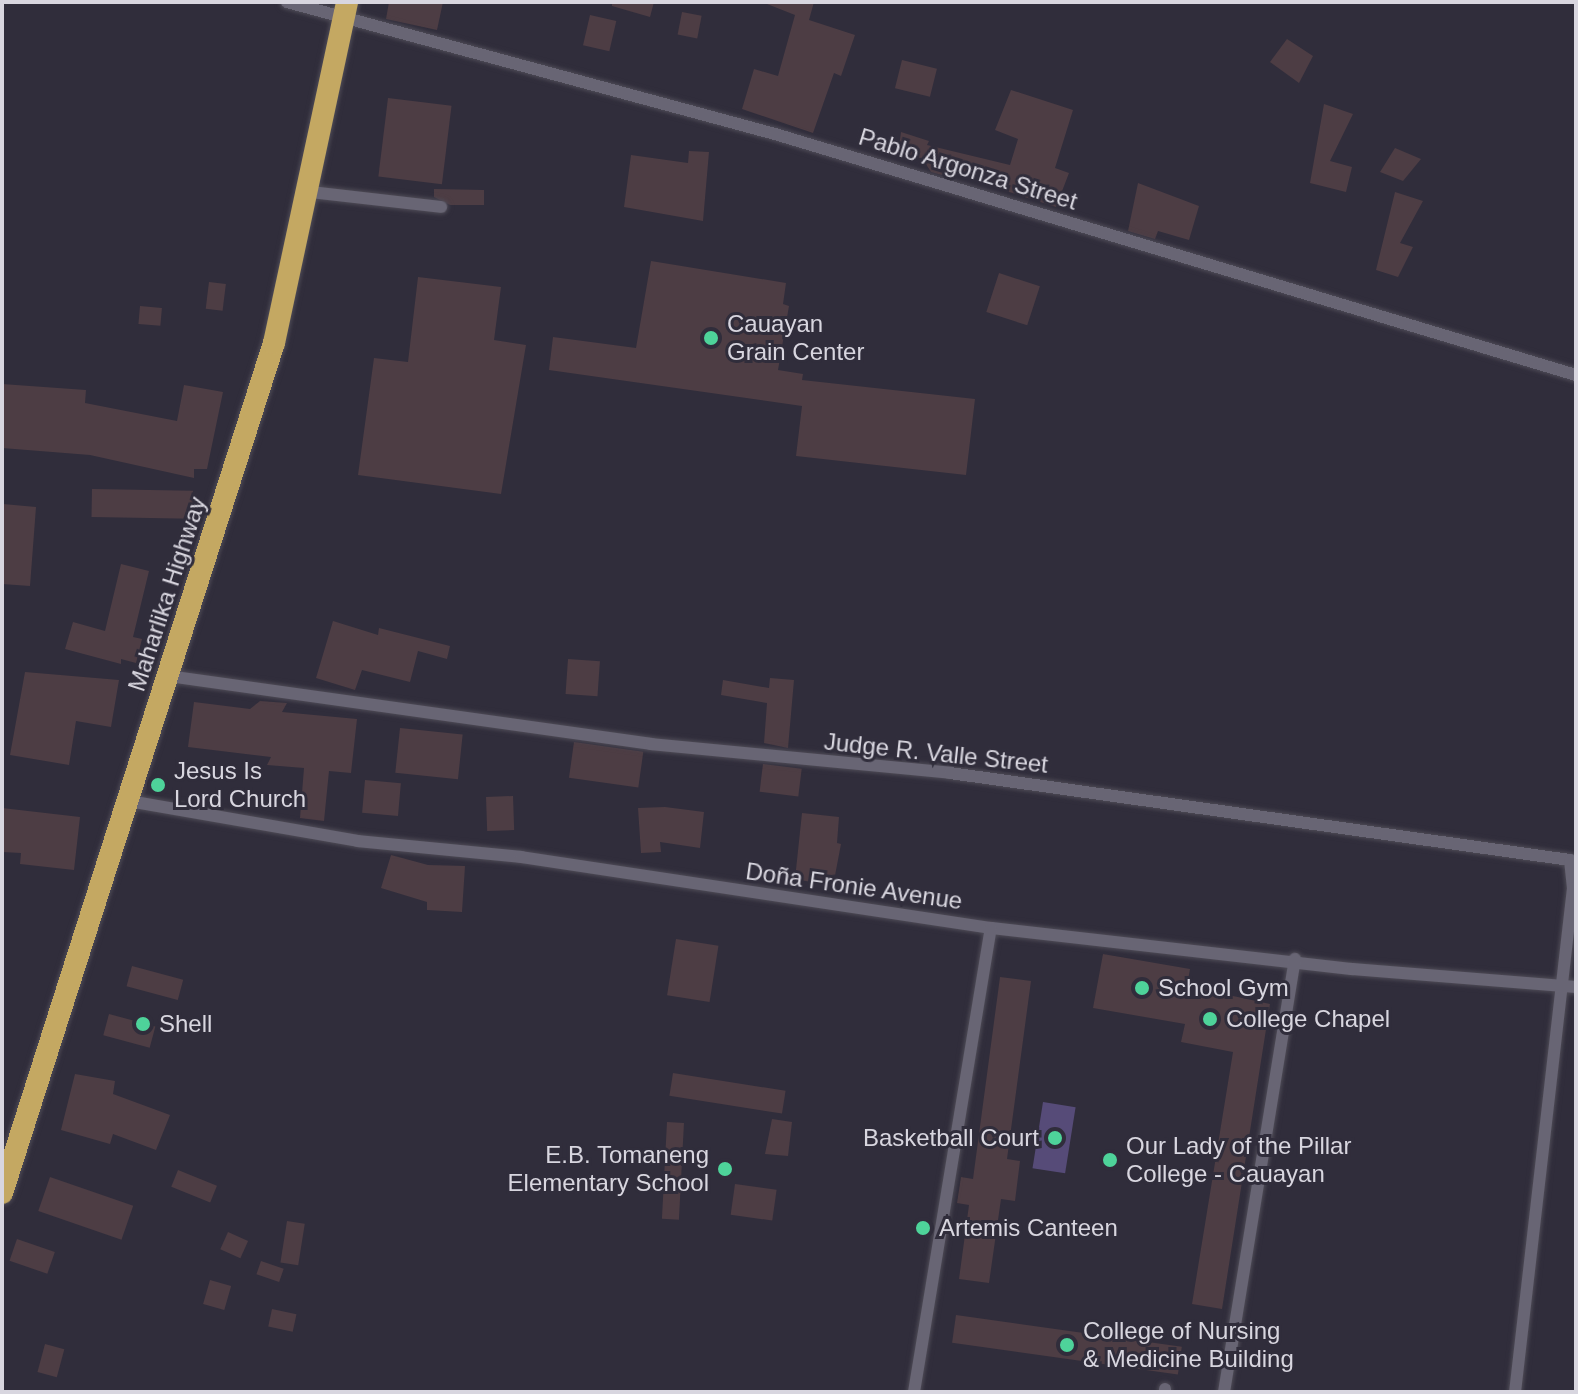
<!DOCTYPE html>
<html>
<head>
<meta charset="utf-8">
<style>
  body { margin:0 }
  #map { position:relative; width:1578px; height:1394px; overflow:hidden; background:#302d3b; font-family:Helvetica,sans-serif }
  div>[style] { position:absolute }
  .green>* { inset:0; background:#564b78; transform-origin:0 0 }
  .building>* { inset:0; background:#4d3d44; transform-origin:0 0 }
  .roads { filter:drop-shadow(0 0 2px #4e4b56) drop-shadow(0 0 2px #4e4b56) }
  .minor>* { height:12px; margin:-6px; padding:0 6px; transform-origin:6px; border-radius:6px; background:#686574 }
  .trunk>* { height:22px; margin:-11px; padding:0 11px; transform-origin:11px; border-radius:11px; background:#c4a862 }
  .dots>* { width:22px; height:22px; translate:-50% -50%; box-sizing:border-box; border:4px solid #302d3b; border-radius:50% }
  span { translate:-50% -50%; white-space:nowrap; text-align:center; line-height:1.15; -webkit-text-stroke:6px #302d3b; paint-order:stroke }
  .street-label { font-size:24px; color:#d8d6df }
  .poi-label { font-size:24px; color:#d8d6df }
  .left { translate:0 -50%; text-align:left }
  .right { translate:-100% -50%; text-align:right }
  .frame { position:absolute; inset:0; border:4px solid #d8d6df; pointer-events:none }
</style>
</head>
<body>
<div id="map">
  <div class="green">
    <div style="left:1043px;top:1102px;width:33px;height:67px;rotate:9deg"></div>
  </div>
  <div class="building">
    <div style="clip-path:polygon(389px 2px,443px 2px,437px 30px,386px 19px)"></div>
    <div style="clip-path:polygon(612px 2px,654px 2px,650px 17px,612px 6px)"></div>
    <div style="clip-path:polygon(762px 2px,814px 2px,809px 20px,855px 35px,841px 76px,834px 73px,813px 133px,742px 109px,754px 69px,778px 76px,795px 15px)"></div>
    <div style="left:682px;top:12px;width:20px;height:23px;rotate:11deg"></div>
    <div style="left:590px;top:15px;width:27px;height:31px;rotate:13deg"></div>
    <div style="clip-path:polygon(1287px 39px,1313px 56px,1299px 83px,1270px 62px)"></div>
    <div style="left:902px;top:60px;width:36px;height:29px;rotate:14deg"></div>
    <div style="clip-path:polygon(1011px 90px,1073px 110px,1055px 168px,1069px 173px,1056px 207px,1003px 190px,1008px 173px,942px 175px,931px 172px,922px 158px,898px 155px,901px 132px,929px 141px,927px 145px,1010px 165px,1018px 139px,995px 130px)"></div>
    <div style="left:388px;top:98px;width:64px;height:79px;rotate:7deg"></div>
    <div style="clip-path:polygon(1324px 104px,1353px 114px,1330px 161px,1352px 167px,1346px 192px,1310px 183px)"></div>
    <div style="clip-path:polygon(1395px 148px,1421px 159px,1403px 181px,1380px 172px)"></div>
    <div style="clip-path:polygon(689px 151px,709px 152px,703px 221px,624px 207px,631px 155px,688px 163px)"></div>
    <div style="clip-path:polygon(1138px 183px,1199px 206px,1189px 240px,1158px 231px,1155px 239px,1128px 231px)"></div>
    <div style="clip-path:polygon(434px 189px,484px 190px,484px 205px,450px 205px,434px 197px)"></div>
    <div style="clip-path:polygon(1395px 192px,1423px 201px,1400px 243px,1413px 247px,1398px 277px,1376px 270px)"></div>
    <div style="clip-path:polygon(651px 261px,786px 283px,783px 304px,789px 306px,778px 370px,803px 374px,802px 380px,975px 399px,966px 475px,796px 456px,802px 406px,549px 370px,553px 337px,636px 348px)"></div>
    <div style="left:999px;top:273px;width:43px;height:41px;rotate:18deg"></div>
    <div style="clip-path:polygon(418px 277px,501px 287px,494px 340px,526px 345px,501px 494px,358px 475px,374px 358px,408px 362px)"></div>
    <div style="left:209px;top:282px;width:17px;height:27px;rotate:7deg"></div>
    <div style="left:140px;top:306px;width:22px;height:18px;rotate:5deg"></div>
    <div style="clip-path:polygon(2px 384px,86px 390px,85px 403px,177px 421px,184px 385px,223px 392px,207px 469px,194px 469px,194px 478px,90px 455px,2px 448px)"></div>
    <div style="left:92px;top:489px;width:101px;height:28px;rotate:1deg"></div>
    <div style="clip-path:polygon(3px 504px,36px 507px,30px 586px,2px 584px)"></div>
    <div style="clip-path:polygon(121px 564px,149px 571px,133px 637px,142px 639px,136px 663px,121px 659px,121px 664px,65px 649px,73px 622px,105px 631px)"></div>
    <div style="clip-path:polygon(333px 621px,378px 635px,379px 628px,450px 646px,447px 659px,418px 651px,410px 682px,362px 670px,355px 690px,316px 678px)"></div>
    <div style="left:568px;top:659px;width:32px;height:35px;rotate:4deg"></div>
    <div style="clip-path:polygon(25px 672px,119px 680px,111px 727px,76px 721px,69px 765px,10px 755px)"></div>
    <div style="clip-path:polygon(770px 678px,794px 680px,788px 748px,764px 743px,767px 703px,721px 695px,723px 680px,769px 688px)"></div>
    <div style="clip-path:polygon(260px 701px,287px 703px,282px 712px,357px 719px,351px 773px,329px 771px,324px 821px,300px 818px,304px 768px,267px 765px,271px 757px,188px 747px,194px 702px,250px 709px)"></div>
    <div style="left:400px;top:728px;width:63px;height:45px;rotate:6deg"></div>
    <div style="left:574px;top:742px;width:70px;height:36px;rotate:8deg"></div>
    <div style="left:763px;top:764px;width:39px;height:28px;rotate:7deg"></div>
    <div style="left:365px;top:780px;width:36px;height:33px;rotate:5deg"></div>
    <div style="left:513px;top:796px;width:34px;height:27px;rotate:88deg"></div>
    <div style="clip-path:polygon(665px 807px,704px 812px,700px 848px,660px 842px,661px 852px,641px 853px,638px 808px)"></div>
    <div style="clip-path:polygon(2px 808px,80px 817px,74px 870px,20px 864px,21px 853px,2px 852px)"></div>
    <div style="clip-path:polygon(802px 813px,839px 817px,837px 843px,841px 844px,833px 886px,795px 879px)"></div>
    <div style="clip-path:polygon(391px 855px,428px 865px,465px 866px,462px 912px,427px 910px,427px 902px,381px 888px)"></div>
    <div style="left:676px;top:939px;width:43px;height:57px;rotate:9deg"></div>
    <div style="clip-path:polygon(1103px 954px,1190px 969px,1187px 986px,1270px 1004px,1222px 1309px,1192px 1304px,1233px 1052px,1181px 1042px,1185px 1024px,1093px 1008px)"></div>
    <div style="left:132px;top:966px;width:53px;height:21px;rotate:15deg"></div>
    <div style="clip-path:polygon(1000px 977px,1031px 981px,1007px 1159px,1020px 1161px,1015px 1201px,1001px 1199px,989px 1283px,959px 1279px,969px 1205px,957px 1203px,961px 1177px,973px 1179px)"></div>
    <div style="left:109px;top:1014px;width:48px;height:22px;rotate:15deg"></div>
    <div style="left:673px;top:1073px;width:114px;height:23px;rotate:9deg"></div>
    <div style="clip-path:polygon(75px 1074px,115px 1081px,113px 1094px,170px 1115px,156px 1150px,113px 1134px,110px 1144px,61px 1130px)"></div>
    <div style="clip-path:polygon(772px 1119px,792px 1122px,788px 1156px,765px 1154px)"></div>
    <div style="left:667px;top:1122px;width:17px;height:97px;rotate:3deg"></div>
    <div style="left:178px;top:1170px;width:42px;height:18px;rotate:22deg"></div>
    <div style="left:50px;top:1177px;width:88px;height:36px;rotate:19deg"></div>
    <div style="left:735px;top:1184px;width:42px;height:31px;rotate:8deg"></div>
    <div style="left:287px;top:1221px;width:18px;height:42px;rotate:9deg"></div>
    <div style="left:228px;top:1232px;width:22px;height:19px;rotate:24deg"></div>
    <div style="left:17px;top:1239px;width:40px;height:23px;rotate:19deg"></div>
    <div style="left:261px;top:1261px;width:24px;height:14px;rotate:19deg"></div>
    <div style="left:210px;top:1280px;width:22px;height:25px;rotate:16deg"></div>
    <div style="left:272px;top:1309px;width:25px;height:18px;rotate:12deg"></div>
    <div style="left:956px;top:1315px;width:228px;height:28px;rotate:8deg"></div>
    <div style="left:45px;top:1344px;width:20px;height:29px;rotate:15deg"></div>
  </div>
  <div class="roads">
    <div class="minor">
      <div style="left:287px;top:2px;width:506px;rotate:15.14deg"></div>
      <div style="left:775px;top:134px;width:836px;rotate:16.75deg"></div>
      <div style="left:310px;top:192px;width:132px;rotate:6.5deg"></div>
      <div style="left:168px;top:676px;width:488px;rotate:8deg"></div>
      <div style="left:651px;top:744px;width:300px;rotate:5.5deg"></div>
      <div style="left:950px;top:773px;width:626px;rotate:7.99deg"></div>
      <div style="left:1570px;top:860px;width:28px;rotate:84deg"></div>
      <div style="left:1573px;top:888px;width:507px;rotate:96.56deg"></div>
      <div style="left:129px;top:801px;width:232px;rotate:9.9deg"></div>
      <div style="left:358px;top:841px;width:164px;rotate:5.6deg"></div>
      <div style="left:521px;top:857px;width:475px;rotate:8.6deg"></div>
      <div style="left:991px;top:928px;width:363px;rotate:6.5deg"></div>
      <div style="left:1352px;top:969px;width:225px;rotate:4.6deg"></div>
      <div style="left:914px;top:1392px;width:470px;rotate:-80.6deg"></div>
      <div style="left:1165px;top:1392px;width:3px;rotate:-90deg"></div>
      <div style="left:1224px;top:1392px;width:439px;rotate:-80.7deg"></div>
    </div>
    <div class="trunk">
      <div style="left:2px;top:1193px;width:892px;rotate:-72.26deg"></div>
      <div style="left:274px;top:343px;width:349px;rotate:-77.9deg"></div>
    </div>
  </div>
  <div class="dots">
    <div style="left:711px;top:338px;background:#4ed39a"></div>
    <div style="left:158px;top:785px;background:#4ed39a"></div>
    <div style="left:1142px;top:988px;background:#4ed39a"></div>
    <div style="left:1210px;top:1019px;background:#4ed39a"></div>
    <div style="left:143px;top:1024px;background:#4ed39a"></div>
    <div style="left:1055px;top:1138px;background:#4ed39a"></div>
    <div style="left:1110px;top:1160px;background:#4ed39a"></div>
    <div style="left:725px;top:1169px;background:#4ed39a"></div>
    <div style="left:923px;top:1228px;background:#4ed39a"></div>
    <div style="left:1067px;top:1345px;background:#4ed39a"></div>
  </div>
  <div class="street-label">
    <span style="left:968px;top:169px;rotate:17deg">Pablo Argonza Street</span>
    <span style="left:167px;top:594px;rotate:-72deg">Maharlika Highway</span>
    <span style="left:936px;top:753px;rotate:6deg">Judge R. Valle Street</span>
    <span style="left:854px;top:886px;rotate:8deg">Doña Fronie Avenue</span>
  </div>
  <div class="poi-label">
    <span class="left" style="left:727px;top:338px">Cauayan<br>Grain Center</span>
    <span class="left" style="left:174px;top:785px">Jesus Is<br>Lord Church</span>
    <span class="left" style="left:1158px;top:988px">School Gym</span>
    <span class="left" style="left:1226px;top:1019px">College Chapel</span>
    <span class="left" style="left:159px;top:1024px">Shell</span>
    <span class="right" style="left:1039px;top:1138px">Basketball Court</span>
    <span class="left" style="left:1126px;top:1160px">Our Lady of the Pillar<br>College - Cauayan</span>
    <span class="right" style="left:709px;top:1169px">E.B. Tomaneng<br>Elementary School</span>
    <span class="left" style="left:939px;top:1228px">Artemis Canteen</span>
    <span class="left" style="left:1083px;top:1345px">College of Nursing<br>&amp; Medicine Building</span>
  </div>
  <div class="frame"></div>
</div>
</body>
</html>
